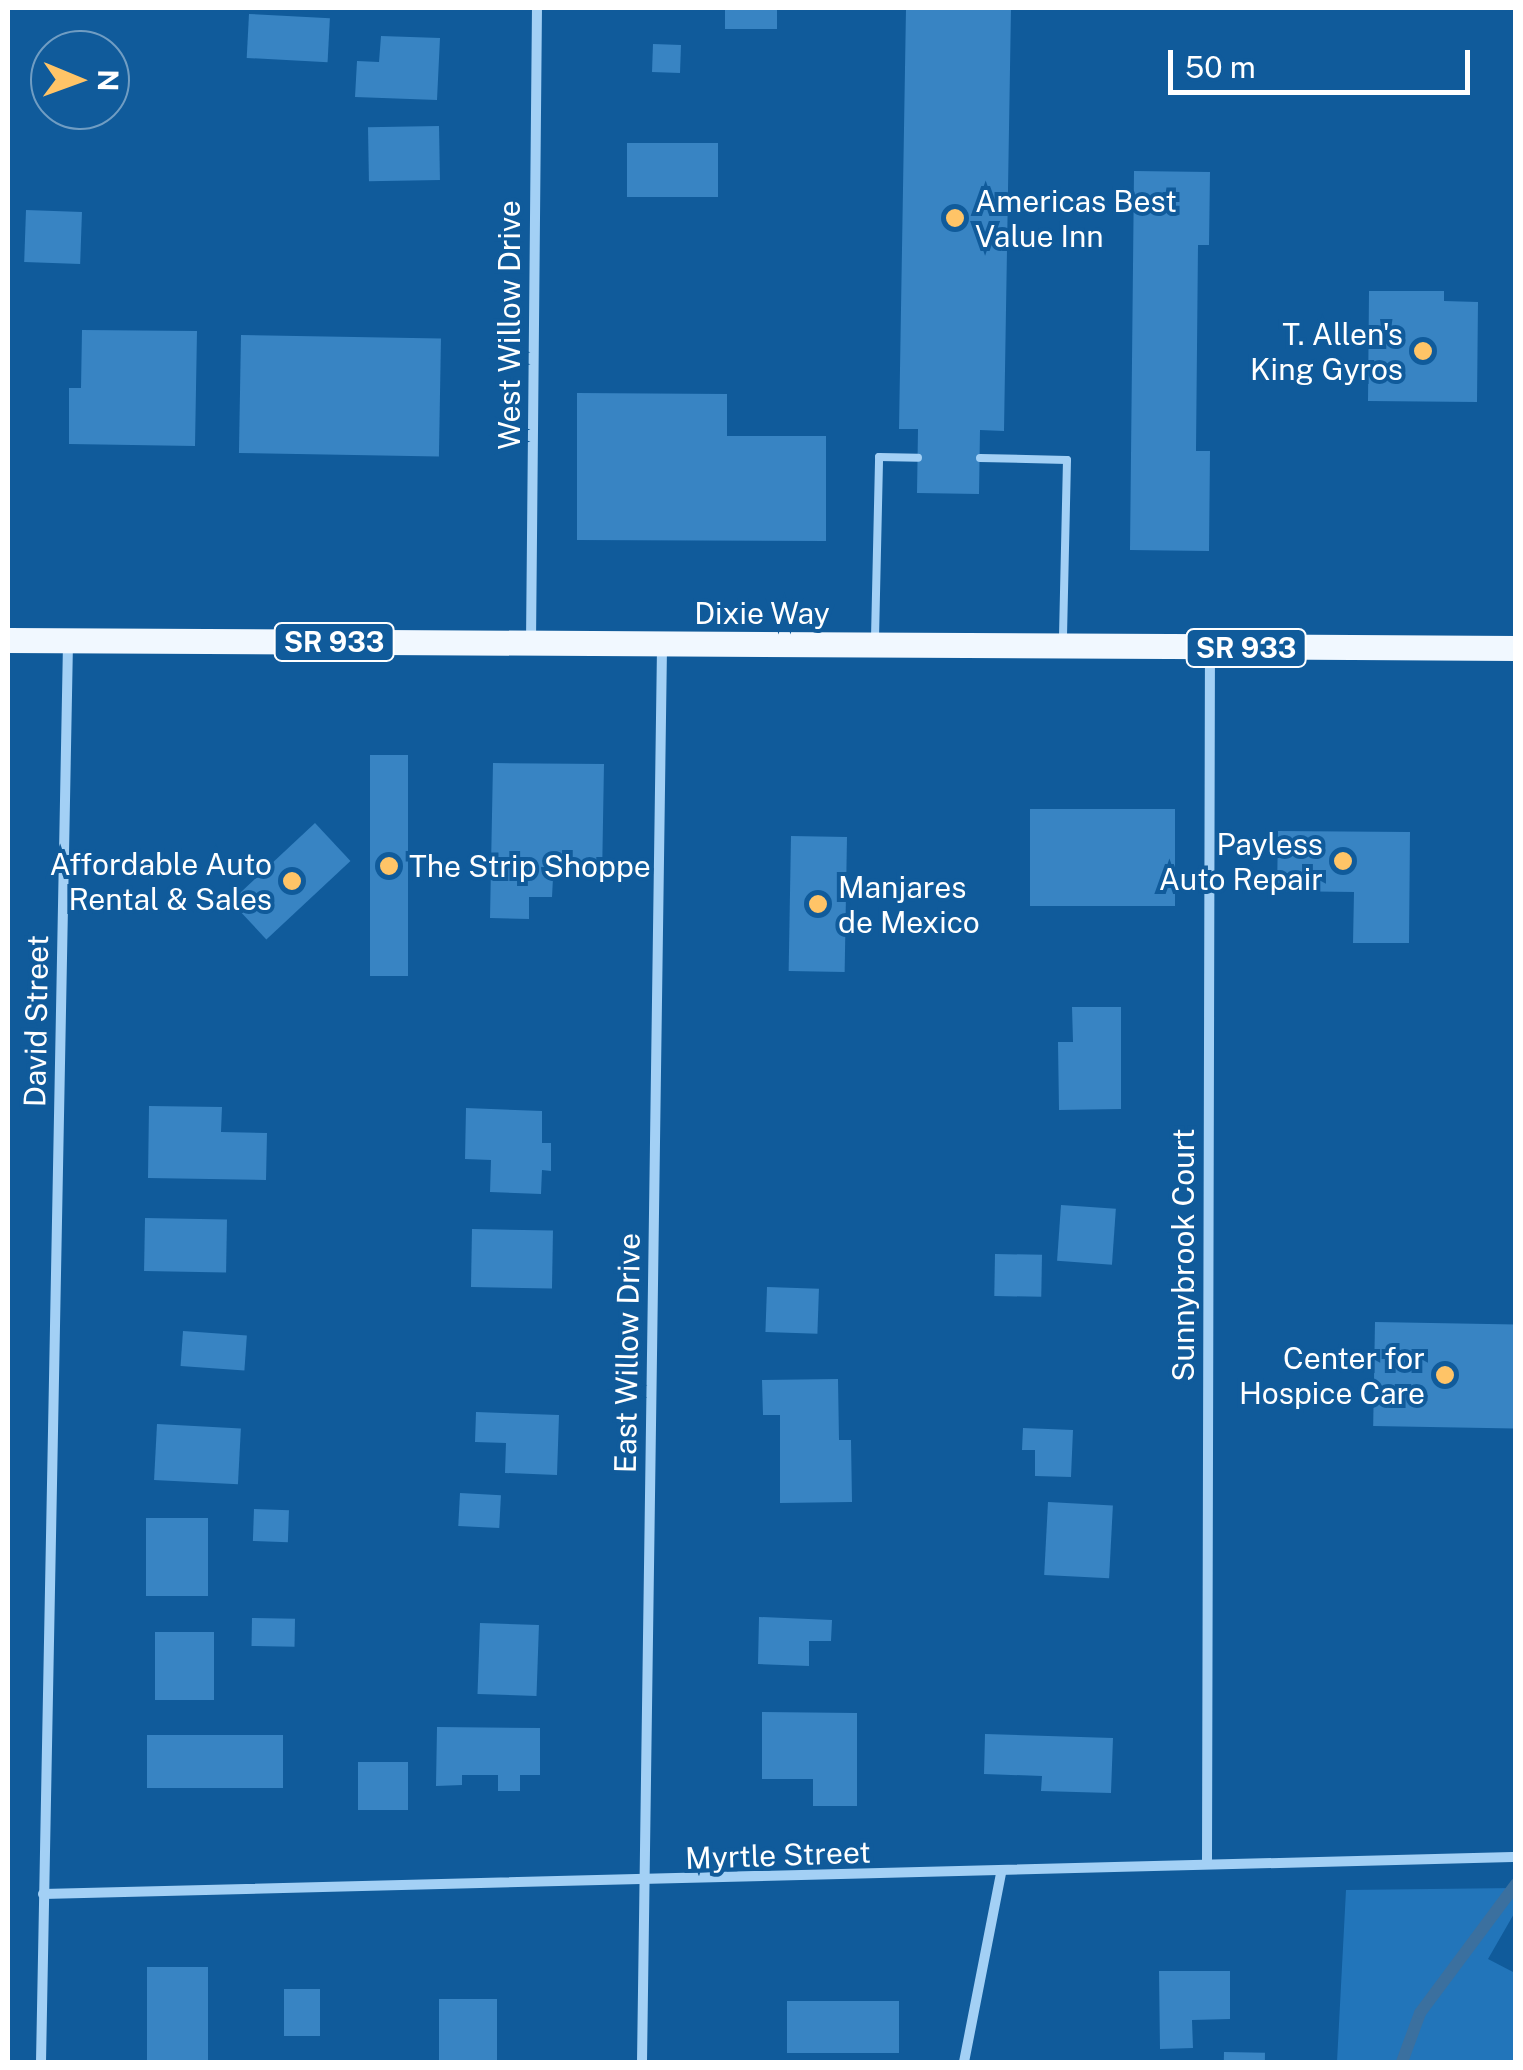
<!DOCTYPE html>
<html>
<head>
<meta charset="utf-8">
<style>
  body { margin:0 }
  #map { position:relative; width:1523px; height:2070px; overflow:hidden; background:#105b9b; font-family:"Public Sans",sans-serif }
  div>[style] { position:absolute }
  .green>* { inset:0; background:#2275ba }
  .stream>* { height:12px; margin:-6px; padding:0 6px; transform-origin:6px; border-radius:6px; background:#3b709f }
  .building>* { inset:0; background:#3884c3; transform-origin:0 0 }
  .service>* { height:8px; margin:-4px; padding:0 4px; transform-origin:4px; border-radius:4px; background:#a3d0f5 }
  .minor>* { height:10px; margin:-5px; padding:0 5px; transform-origin:5px; border-radius:5px; background:#a3d0f5 }
  .primary>* { height:25px; margin:-12.5px; padding:0 12.5px; transform-origin:12.5px; border-radius:12.5px; background:#f1f8ff }
  .dots>* { width:28px; height:28px; translate:-50% -50%; box-sizing:border-box; border:5px solid #105b9b; border-radius:50% }
  span { translate:-50% -50%; white-space:nowrap; text-align:center; line-height:1.15; -webkit-text-stroke:8px #105b9b; paint-order:stroke }
  .shield-label span { padding:2px 8px; background:#105b9b; border:2px solid; border-radius:8px; -webkit-text-stroke-width:0 }
  .shield-label { font-size:28px; color:#fff; font-weight:700 }
  .poi-label { font-size:30px; color:#fff }
  .left { translate:0 -50%; text-align:left }
  .right { translate:-100% -50%; text-align:right }
  .street-label { font-size:30px; color:#fff }
  .frame { position:absolute; inset:0; border:10px solid #fff; pointer-events:none }
  .north { position:absolute; left:30px; top:30px; width:100px; height:100px; box-sizing:border-box; background:#105b9b; border:2px solid #709dc3; border-radius:50%; rotate:91deg; font-size:28px; font-weight:700; line-height:40px; text-align:center; color:#fff }
  .north::after { content:''; display:block; margin:auto; width:35px; height:45px; background:#ffc467; clip-path:polygon(50% 0,100% 100%,50% 72%,0 100%) }
  .scale { position:absolute; left:1168px; top:50px; width:302px; height:45px; box-sizing:border-box; border:5px solid #fff; border-top:0; padding-left:12px; font-size:30px; line-height:35px; white-space:nowrap; color:#fff; -webkit-text-stroke:8px #105b9b; paint-order:stroke }
</style>
</head>
<body>
<div id="map">
  <div class="green">
    <div style="clip-path:polygon(1515px 1888px,1515px 1912px,1488px 1959px,1515px 1973px,1515px 2062px,1337px 2062px,1346px 1890px)"></div>
  </div>
  <div class="stream">
    <div style="left:1402px;top:2062px;width:52px;rotate:-69.8deg"></div>
    <div style="left:1420px;top:2013px;width:161px;rotate:-53.3deg"></div>
  </div>
  <div class="building">
    <div style="left:725px;top:8px;width:52px;height:21px"></div>
    <div style="clip-path:polygon(906px 8px,1011px 8px,1004px 431px,980px 430px,979px 494px,917px 493px,918px 429px,899px 429px)"></div>
    <div style="left:249px;top:14px;width:81px;height:44px;rotate:3deg"></div>
    <div style="clip-path:polygon(381px 36px,440px 38px,437px 100px,355px 97px,357px 61px,379px 62px)"></div>
    <div style="left:653px;top:44px;width:28px;height:28px;rotate:2deg"></div>
    <div style="left:439px;top:126px;width:54px;height:71px;rotate:89deg"></div>
    <div style="left:627px;top:143px;width:91px;height:54px"></div>
    <div style="clip-path:polygon(1134px 171px,1210px 172px,1209px 245px,1198px 245px,1196px 451px,1210px 451px,1209px 551px,1130px 550px)"></div>
    <div style="left:26px;top:210px;width:56px;height:52px;rotate:2deg"></div>
    <div style="clip-path:polygon(1369px 291px,1444px 291px,1444px 301px,1478px 302px,1477px 402px,1368px 401px)"></div>
    <div style="clip-path:polygon(82px 330px,197px 331px,195px 446px,69px 444px,69px 388px,81px 388px)"></div>
    <div style="left:241px;top:335px;width:200px;height:118px;rotate:1deg"></div>
    <div style="clip-path:polygon(577px 393px,727px 394px,727px 436px,826px 436px,826px 541px,577px 540px)"></div>
    <div style="left:370px;top:755px;width:38px;height:221px"></div>
    <div style="clip-path:polygon(493px 763px,604px 764px,602px 879px,553px 878px,552px 897px,529px 897px,529px 919px,490px 918px)"></div>
    <div style="left:1030px;top:809px;width:145px;height:97px"></div>
    <div style="left:315px;top:823px;width:52px;height:115px;rotate:47deg"></div>
    <div style="clip-path:polygon(1278px 831px,1410px 832px,1409px 943px,1353px 943px,1354px 892px,1277px 891px)"></div>
    <div style="left:791px;top:836px;width:56px;height:135px;rotate:1deg"></div>
    <div style="clip-path:polygon(1072px 1007px,1121px 1007px,1121px 1109px,1059px 1110px,1058px 1042px,1073px 1042px)"></div>
    <div style="clip-path:polygon(149px 1106px,222px 1107px,221px 1132px,267px 1133px,266px 1180px,148px 1178px)"></div>
    <div style="clip-path:polygon(466px 1108px,542px 1111px,542px 1143px,551px 1143px,551px 1171px,542px 1170px,541px 1194px,490px 1192px,491px 1160px,465px 1159px)"></div>
    <div style="left:1061px;top:1205px;width:55px;height:56px;rotate:4deg"></div>
    <div style="left:145px;top:1218px;width:82px;height:53px;rotate:1deg"></div>
    <div style="left:472px;top:1229px;width:81px;height:58px;rotate:1deg"></div>
    <div style="left:995px;top:1254px;width:47px;height:42px;rotate:1deg"></div>
    <div style="left:767px;top:1287px;width:52px;height:45px;rotate:2deg"></div>
    <div style="left:1375px;top:1322px;width:141px;height:104px;rotate:1deg"></div>
    <div style="left:183px;top:1331px;width:64px;height:35px;rotate:4deg"></div>
    <div style="clip-path:polygon(838px 1379px,839px 1440px,851px 1440px,852px 1502px,780px 1503px,780px 1415px,763px 1415px,762px 1380px)"></div>
    <div style="clip-path:polygon(476px 1412px,559px 1415px,557px 1475px,505px 1473px,506px 1443px,475px 1442px)"></div>
    <div style="left:157px;top:1424px;width:84px;height:56px;rotate:3deg"></div>
    <div style="clip-path:polygon(1023px 1428px,1073px 1430px,1071px 1477px,1035px 1476px,1035px 1450px,1022px 1450px)"></div>
    <div style="left:460px;top:1493px;width:41px;height:33px;rotate:3deg"></div>
    <div style="left:1048px;top:1502px;width:65px;height:73px;rotate:3deg"></div>
    <div style="left:254px;top:1509px;width:35px;height:32px;rotate:2deg"></div>
    <div style="left:146px;top:1518px;width:62px;height:78px"></div>
    <div style="clip-path:polygon(759px 1617px,832px 1620px,831px 1641px,809px 1641px,809px 1666px,758px 1664px)"></div>
    <div style="left:252px;top:1618px;width:43px;height:28px;rotate:1deg"></div>
    <div style="left:480px;top:1623px;width:59px;height:71px;rotate:2deg"></div>
    <div style="left:155px;top:1632px;width:59px;height:68px"></div>
    <div style="clip-path:polygon(762px 1712px,857px 1713px,857px 1806px,813px 1806px,813px 1779px,762px 1779px)"></div>
    <div style="clip-path:polygon(437px 1727px,540px 1728px,540px 1775px,520px 1775px,520px 1791px,498px 1791px,498px 1775px,462px 1775px,462px 1785px,436px 1786px)"></div>
    <div style="clip-path:polygon(985px 1734px,1113px 1738px,1111px 1793px,1041px 1791px,1042px 1776px,984px 1774px)"></div>
    <div style="left:147px;top:1735px;width:136px;height:53px"></div>
    <div style="left:358px;top:1762px;width:50px;height:48px"></div>
    <div style="left:147px;top:1967px;width:61px;height:95px"></div>
    <div style="clip-path:polygon(1159px 1971px,1230px 1971px,1230px 2019px,1192px 2020px,1193px 2048px,1160px 2049px)"></div>
    <div style="left:284px;top:1989px;width:36px;height:47px"></div>
    <div style="left:439px;top:1999px;width:58px;height:63px"></div>
    <div style="left:899px;top:2001px;width:52px;height:112px;rotate:90deg"></div>
    <div style="left:1224px;top:2052px;width:41px;height:10px;rotate:1deg"></div>
  </div>
  <div class="service">
    <div style="left:980px;top:458px;width:87px;rotate:1.3deg"></div>
    <div style="left:1067px;top:460px;width:179px;rotate:91.3deg"></div>
    <div style="left:875px;top:638px;width:181px;rotate:-88.7deg"></div>
    <div style="left:879px;top:457px;width:39px;rotate:1deg"></div>
  </div>
  <div class="minor">
    <div style="left:531px;top:643px;width:635px;rotate:-89.46deg"></div>
    <div style="left:1207px;top:1862px;width:1213px;rotate:-89.86deg"></div>
    <div style="left:43px;top:1894px;width:1470px;rotate:-1.44deg"></div>
    <div style="left:41px;top:2062px;width:1421px;rotate:-88.91deg"></div>
    <div style="left:642px;top:2062px;width:1417px;rotate:-89.19deg"></div>
    <div style="left:964px;top:2062px;width:192px;rotate:-78.9deg"></div>
  </div>
  <div class="primary">
    <div style="left:8px;top:640px;width:1508px;rotate:0.3deg"></div>
  </div>
  <div class="dots">
    <div style="left:955px;top:218px;background:#ffc467"></div>
    <div style="left:1423px;top:351px;background:#ffc467"></div>
    <div style="left:1343px;top:861px;background:#ffc467"></div>
    <div style="left:389px;top:866px;background:#ffc467"></div>
    <div style="left:292px;top:881px;background:#ffc467"></div>
    <div style="left:818px;top:904px;background:#ffc467"></div>
    <div style="left:1445px;top:1375px;background:#ffc467"></div>
  </div>
  <div class="shield-label">
    <span style="left:334px;top:642px">SR 933</span>
    <span style="left:1246px;top:648px">SR 933</span>
  </div>
  <div class="poi-label">
    <span class="left" style="left:975px;top:218px">Americas Best<br>Value Inn</span>
    <span class="right" style="left:1403px;top:351px">T. Allen's<br>King Gyros</span>
    <span class="right" style="left:1323px;top:861px">Payless<br>Auto Repair</span>
    <span class="right" style="left:272px;top:881px">Affordable Auto<br>Rental &amp; Sales</span>
    <span class="left" style="left:409px;top:866px">The Strip Shoppe</span>
    <span class="left" style="left:838px;top:904px">Manjares<br>de Mexico</span>
    <span class="right" style="left:1425px;top:1375px">Center for<br>Hospice Care</span>
  </div>
  <div class="street-label">
    <span style="left:509px;top:325px;rotate:-90deg">West Willow Drive</span>
    <span style="left:762px;top:613px">Dixie Way</span>
    <span style="left:36px;top:1021px;rotate:-89deg">David Street</span>
    <span style="left:1183px;top:1255px;rotate:-90deg">Sunnybrook Court</span>
    <span style="left:627px;top:1353px;rotate:-89deg">East Willow Drive</span>
    <span style="left:778px;top:1855px;rotate:-2deg">Myrtle Street</span>
  </div>
  <div class="frame"></div>
  <div class="north">N</div>
  <div class="scale">50 m</div>
</div>
</body>
</html>
